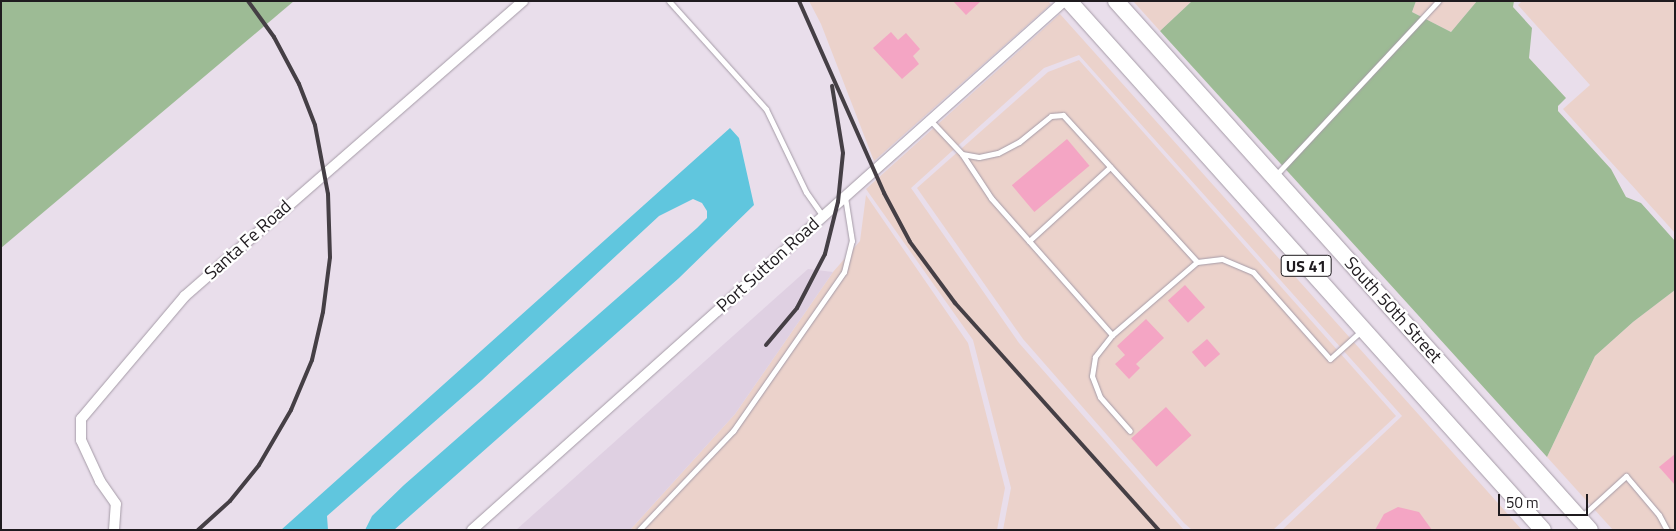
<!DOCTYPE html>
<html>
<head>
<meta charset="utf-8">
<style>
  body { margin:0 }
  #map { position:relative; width:1676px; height:531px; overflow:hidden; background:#e9deeb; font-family:"Titillium Web",sans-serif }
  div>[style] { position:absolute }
  .industrial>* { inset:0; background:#ebd2cb }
  .built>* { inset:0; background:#dfd0e2 }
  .green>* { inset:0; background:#9dbb95 }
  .water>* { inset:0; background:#60c6de }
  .building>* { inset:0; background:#f4a5c4; transform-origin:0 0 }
  .roads { filter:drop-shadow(0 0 1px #a59ba7) drop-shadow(0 0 1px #a59ba7) }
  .lane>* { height:5px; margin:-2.5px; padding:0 2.5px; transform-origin:2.5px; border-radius:2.5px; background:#fff }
  .street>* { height:10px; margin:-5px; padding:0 5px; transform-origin:5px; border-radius:5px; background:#fff }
  .primary>* { height:16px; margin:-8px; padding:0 8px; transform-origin:8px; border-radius:8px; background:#fff }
  .rail>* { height:4px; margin:-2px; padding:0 2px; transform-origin:2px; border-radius:2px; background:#453f45 }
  span { translate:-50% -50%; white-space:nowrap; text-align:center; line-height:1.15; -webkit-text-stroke:4.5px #fff; paint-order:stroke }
  .shield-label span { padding:1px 4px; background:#fff; border:1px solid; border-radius:4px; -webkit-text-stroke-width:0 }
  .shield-label { font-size:16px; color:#1f1b1f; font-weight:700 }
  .street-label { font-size:18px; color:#1f1b1f }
  .frame { position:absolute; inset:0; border:2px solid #1f1b1f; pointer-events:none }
  .scale { position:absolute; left:1498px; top:494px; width:90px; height:22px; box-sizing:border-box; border:2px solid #1f1b1f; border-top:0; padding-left:6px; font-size:15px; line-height:18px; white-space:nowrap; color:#1f1b1f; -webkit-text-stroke:4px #fff; paint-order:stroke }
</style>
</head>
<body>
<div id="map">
  <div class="industrial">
    <div style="clip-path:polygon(809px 1px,1048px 1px,1051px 4px,874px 161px,821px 24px)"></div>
    <div style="clip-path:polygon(1133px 1px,1192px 1px,1160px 31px)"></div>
    <div style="clip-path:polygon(1416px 1px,1477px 1px,1451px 32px,1412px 12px)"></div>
    <div style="clip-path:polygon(1522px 1px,1675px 1px,1675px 233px,1563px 109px,1590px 85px,1518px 5px)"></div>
    <div style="clip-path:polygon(1060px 14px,1522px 530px,1282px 530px,1402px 416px,1079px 55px,1044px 68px,911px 188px,1019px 343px,1184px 530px,1003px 530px,1011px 488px,973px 340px,866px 189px)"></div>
    <div style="clip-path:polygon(1079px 60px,1396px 416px,1273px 530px,1192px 530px,1184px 523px,1023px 339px,917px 188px,1048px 72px)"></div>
    <div style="clip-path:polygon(866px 195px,968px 343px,1005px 488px,997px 530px,630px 530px,735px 414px,833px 272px,860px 241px)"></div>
    <div style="clip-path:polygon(1675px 290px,1675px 530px,1613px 530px,1547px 457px,1595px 356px,1633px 322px)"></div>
  </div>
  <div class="built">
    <div style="clip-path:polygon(808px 269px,833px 272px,735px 414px,630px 530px,516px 530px)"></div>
  </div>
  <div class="green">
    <div style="clip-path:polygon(1px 1px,294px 1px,1px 248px)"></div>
    <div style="clip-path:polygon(1192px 1px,1416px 1px,1412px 12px,1451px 32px,1477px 1px,1514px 1px,1513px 7px,1532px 28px,1529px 58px,1566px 98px,1558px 106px,1558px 111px,1611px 169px,1626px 197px,1641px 203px,1675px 241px,1675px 290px,1633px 322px,1595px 356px,1547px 457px,1160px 31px)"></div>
  </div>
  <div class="water">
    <div style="clip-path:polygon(730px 128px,739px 138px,754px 205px,679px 278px,394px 530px,365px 530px,372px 516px,404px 485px,697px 228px,707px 218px,707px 211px,702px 203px,693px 199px,659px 216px,482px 380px,327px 516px,328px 530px,281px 530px)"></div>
  </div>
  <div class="building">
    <div style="clip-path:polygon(953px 1px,981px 1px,966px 15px)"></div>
    <div style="clip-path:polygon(891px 32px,898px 40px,906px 33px,920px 49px,913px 56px,919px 64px,902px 79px,873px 48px)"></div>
    <div style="left:1067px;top:139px;width:35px;height:72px;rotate:50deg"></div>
    <div style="left:1185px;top:285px;width:30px;height:23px;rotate:48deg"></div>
    <div style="clip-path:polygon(1146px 319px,1164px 338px,1136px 364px,1140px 368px,1129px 379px,1115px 364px,1125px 355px,1117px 346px)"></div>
    <div style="left:1207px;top:339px;width:20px;height:20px;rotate:49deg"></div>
    <div style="left:1166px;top:407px;width:38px;height:47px;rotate:48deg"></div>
    <div style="clip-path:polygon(1675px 454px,1675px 485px,1659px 467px)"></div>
    <div style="clip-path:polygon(1398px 507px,1419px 512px,1432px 530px,1375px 530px,1384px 514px)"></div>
  </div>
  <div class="roads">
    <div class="lane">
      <div style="left:669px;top:1px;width:145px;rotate:48.1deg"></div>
      <div style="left:766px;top:109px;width:92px;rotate:64.3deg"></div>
      <div style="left:806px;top:192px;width:29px;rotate:55deg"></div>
      <div style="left:931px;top:121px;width:45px;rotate:46.8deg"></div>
      <div style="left:962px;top:154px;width:17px;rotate:10deg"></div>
      <div style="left:979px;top:157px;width:19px;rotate:-12deg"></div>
      <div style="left:998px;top:153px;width:24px;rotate:-28deg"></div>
      <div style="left:1019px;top:142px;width:41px;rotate:-39.1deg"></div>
      <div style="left:1051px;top:116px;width:12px;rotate:-5deg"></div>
      <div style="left:1063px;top:115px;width:199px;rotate:47.6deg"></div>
      <div style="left:1197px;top:262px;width:25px;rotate:-7deg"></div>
      <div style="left:1222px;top:259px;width:34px;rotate:23deg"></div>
      <div style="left:1253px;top:272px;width:116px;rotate:48.5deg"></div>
      <div style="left:1330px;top:359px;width:42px;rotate:-42.1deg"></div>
      <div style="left:962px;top:154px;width:53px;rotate:56.6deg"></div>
      <div style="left:991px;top:198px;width:183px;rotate:48.5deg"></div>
      <div style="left:1112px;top:335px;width:112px;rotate:-40.7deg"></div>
      <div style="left:1276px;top:175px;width:238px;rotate:-47deg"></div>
      <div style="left:1029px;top:241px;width:110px;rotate:-42.4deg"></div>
      <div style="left:1112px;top:335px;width:28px;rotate:128deg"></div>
      <div style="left:1095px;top:357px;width:19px;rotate:99deg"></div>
      <div style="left:1092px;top:376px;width:22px;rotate:69deg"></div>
      <div style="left:1100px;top:397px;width:45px;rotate:48.6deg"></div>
      <div style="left:1581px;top:517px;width:61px;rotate:-42.3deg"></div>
      <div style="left:1626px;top:476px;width:51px;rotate:49.8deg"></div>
      <div style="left:1659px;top:515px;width:17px;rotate:62deg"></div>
      <div style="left:639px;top:530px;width:137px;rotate:-46.5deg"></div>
      <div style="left:733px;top:431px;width:194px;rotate:-55.1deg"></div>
      <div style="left:844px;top:272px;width:32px;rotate:-76deg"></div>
      <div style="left:852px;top:241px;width:45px;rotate:-99deg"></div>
    </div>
    <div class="street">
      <div style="left:114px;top:530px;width:26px;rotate:-86deg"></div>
      <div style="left:116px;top:504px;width:28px;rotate:-125deg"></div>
      <div style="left:100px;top:481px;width:45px;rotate:-114.9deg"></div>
      <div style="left:81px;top:440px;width:21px;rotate:-90deg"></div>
      <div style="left:81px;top:419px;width:161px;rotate:-49.8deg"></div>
      <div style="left:185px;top:296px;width:449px;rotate:-41.1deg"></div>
      <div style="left:472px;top:530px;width:794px;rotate:-41.78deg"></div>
    </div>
    <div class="primary">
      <div style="left:1069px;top:1px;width:710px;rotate:48.14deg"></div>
      <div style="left:1116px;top:1px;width:710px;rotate:48.14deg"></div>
    </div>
  </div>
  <div class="rail">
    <div style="left:799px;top:1px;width:210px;rotate:66.1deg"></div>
    <div style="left:884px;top:193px;width:55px;rotate:62deg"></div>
    <div style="left:910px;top:242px;width:76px;rotate:53.6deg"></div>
    <div style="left:955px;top:303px;width:305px;rotate:48.1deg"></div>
    <div style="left:766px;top:345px;width:48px;rotate:-50deg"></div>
    <div style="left:797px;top:308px;width:61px;rotate:-62.6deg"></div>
    <div style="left:825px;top:254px;width:54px;rotate:-76deg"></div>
    <div style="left:838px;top:202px;width:49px;rotate:-84.2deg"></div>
    <div style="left:843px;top:153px;width:68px;rotate:-99.3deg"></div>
    <div style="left:198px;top:530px;width:43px;rotate:-42.2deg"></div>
    <div style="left:230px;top:501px;width:46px;rotate:-51.1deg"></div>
    <div style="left:259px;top:465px;width:64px;rotate:-59.8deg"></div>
    <div style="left:291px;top:410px;width:54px;rotate:-67.2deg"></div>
    <div style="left:312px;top:360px;width:49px;rotate:-77.1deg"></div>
    <div style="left:323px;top:312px;width:55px;rotate:-82.7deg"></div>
    <div style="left:330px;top:257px;width:63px;rotate:-91.8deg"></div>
    <div style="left:328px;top:194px;width:70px;rotate:-100.7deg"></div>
    <div style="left:315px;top:125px;width:44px;rotate:-111.3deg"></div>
    <div style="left:299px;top:84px;width:53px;rotate:-118deg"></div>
    <div style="left:274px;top:37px;width:44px;rotate:-125.8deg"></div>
  </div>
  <div class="shield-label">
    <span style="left:1306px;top:266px">US 41</span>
  </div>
  <div class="street-label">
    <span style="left:248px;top:240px;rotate:-42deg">Santa Fe Road</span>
    <span style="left:768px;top:265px;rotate:-42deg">Port Sutton Road</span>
    <span style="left:1393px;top:310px;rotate:48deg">South 50th Street</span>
  </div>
  <div class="frame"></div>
  <div class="scale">50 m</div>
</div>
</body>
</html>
